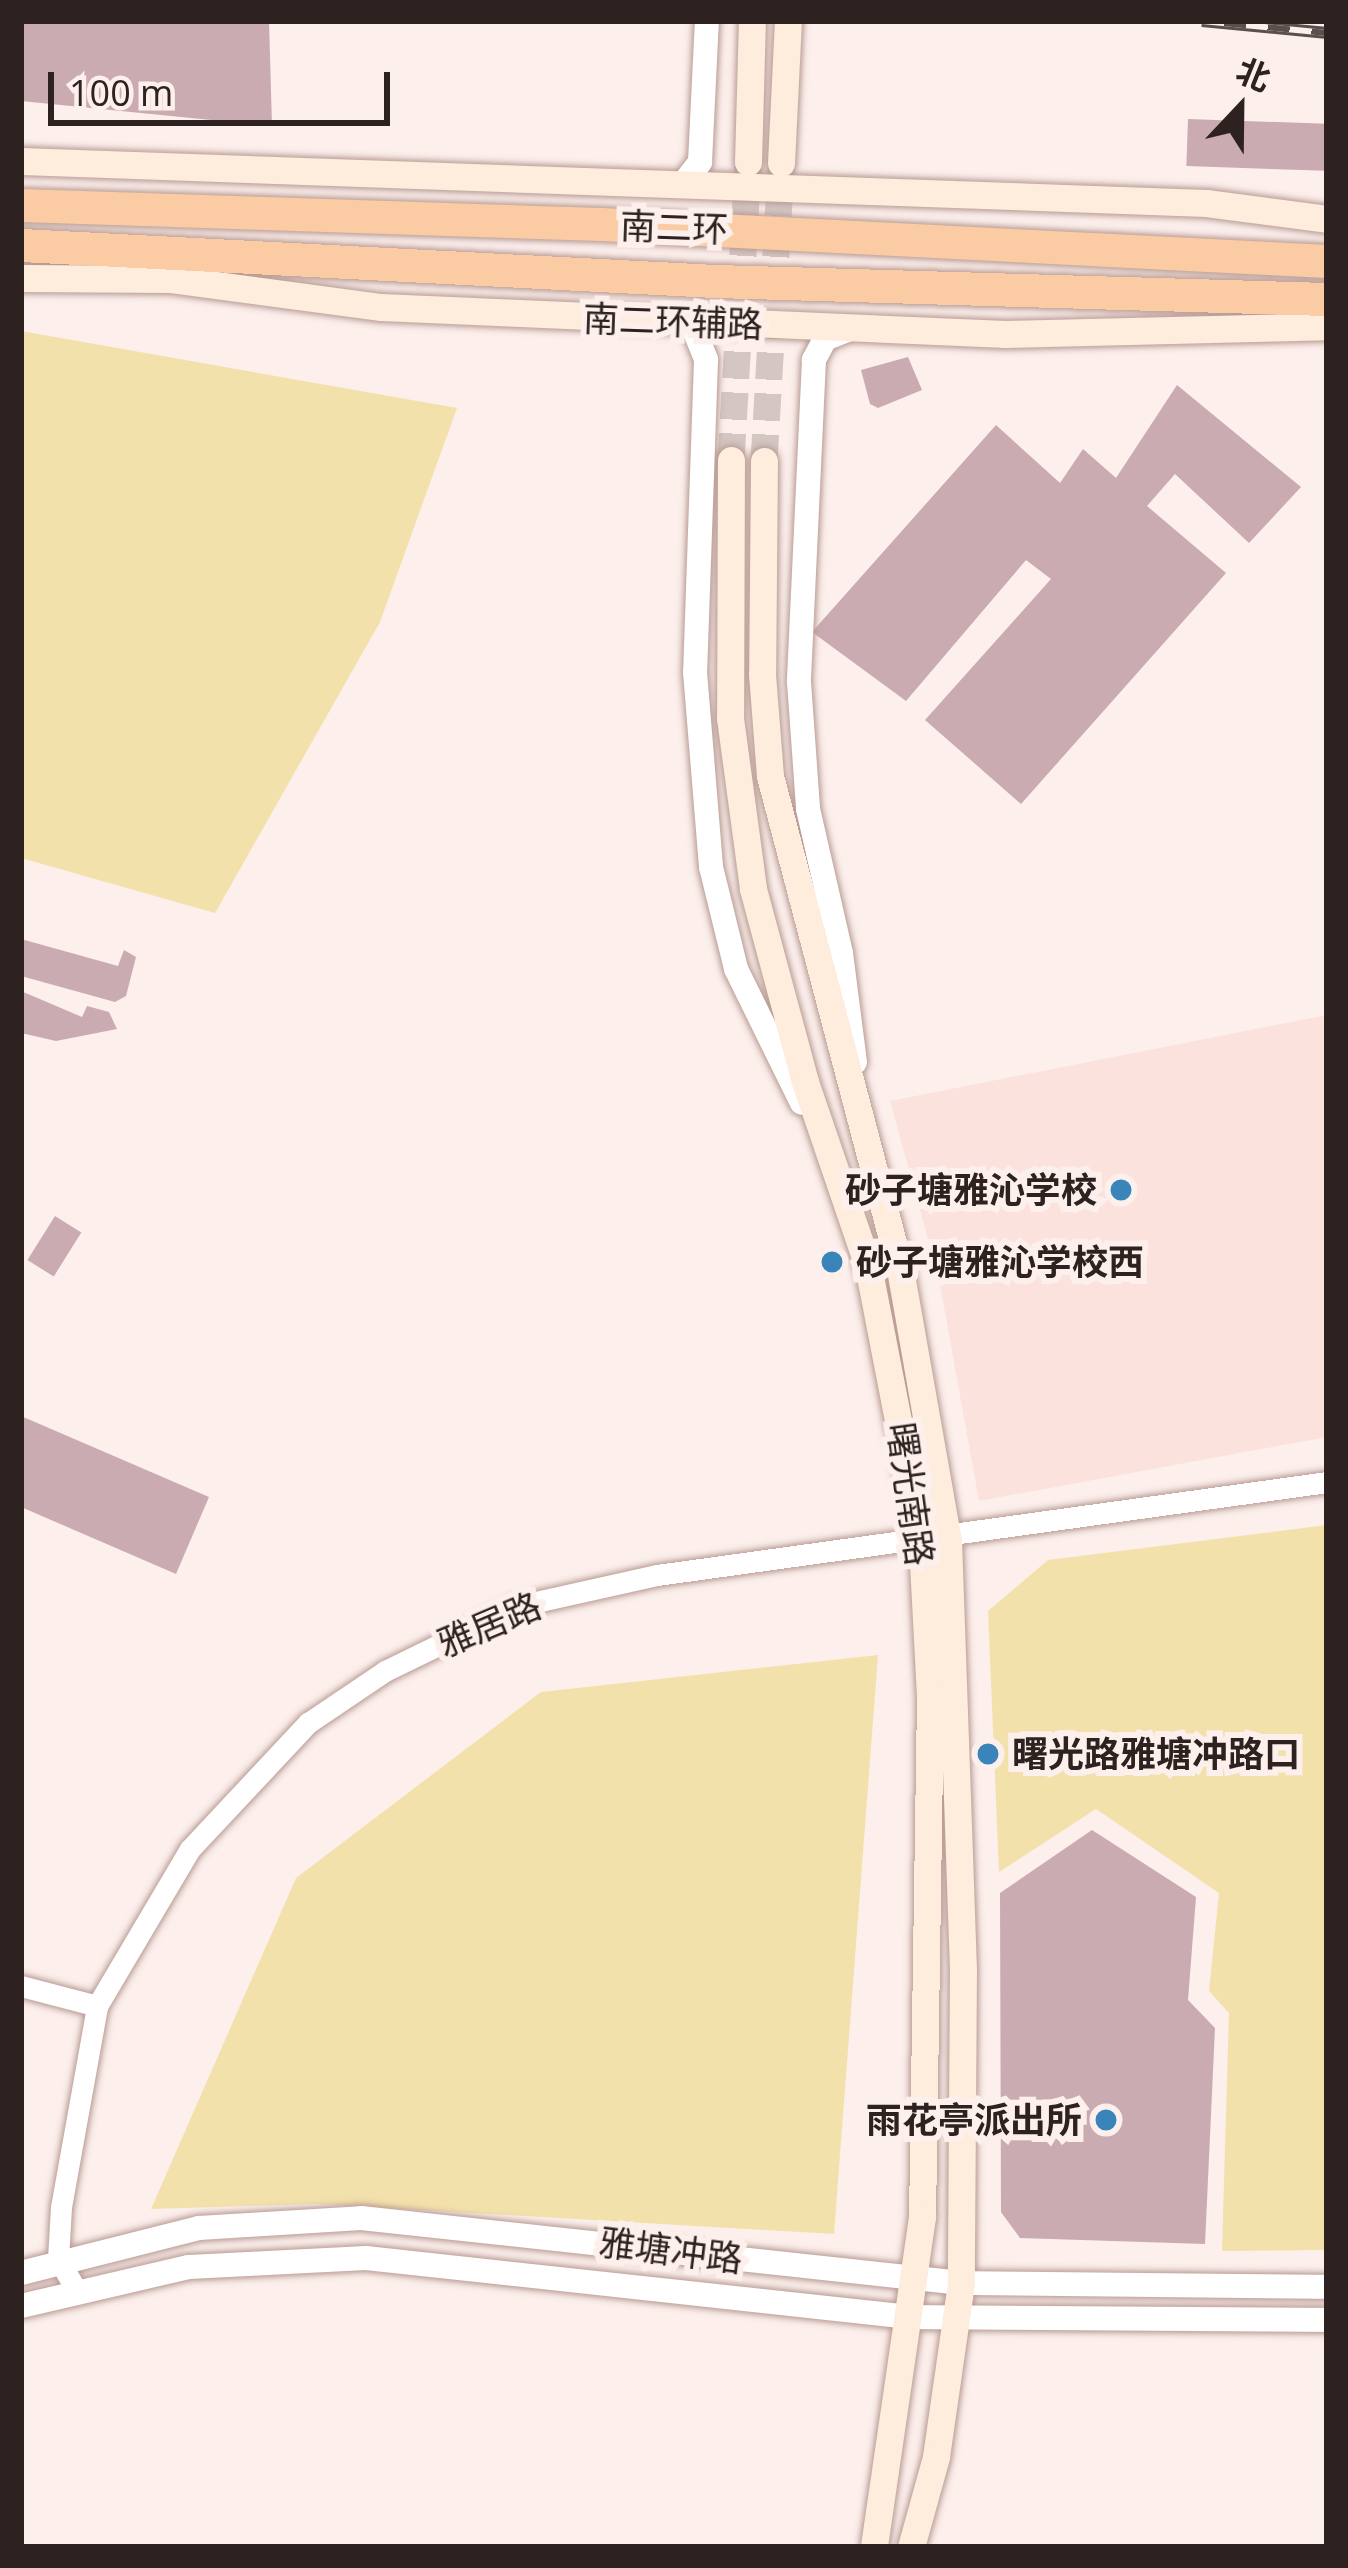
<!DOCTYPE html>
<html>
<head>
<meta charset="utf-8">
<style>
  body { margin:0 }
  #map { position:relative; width:1348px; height:2568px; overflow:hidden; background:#fcefec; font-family:"Open Sans","Noto Sans SC",sans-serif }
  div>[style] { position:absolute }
  .built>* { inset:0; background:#fbe2dd }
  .green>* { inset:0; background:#f3e1ab }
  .building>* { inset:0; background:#caabb2; transform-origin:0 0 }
  .secondary-tunnel>* { height:27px; margin-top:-13.5px; transform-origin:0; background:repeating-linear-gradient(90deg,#d3c6c3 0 27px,transparent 0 41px) }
  .roads { filter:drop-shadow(0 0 3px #b99b94) drop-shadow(0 0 3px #b99b94) }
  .minor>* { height:21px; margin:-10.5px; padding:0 10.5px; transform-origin:10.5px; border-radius:10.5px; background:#fff }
  .tertiary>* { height:24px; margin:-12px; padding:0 12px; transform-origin:12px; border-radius:12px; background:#fff }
  .secondary>* { height:27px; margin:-13.5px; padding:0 13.5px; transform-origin:13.5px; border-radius:13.5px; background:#feecdd }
  .trunk>* { height:33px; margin:-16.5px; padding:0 16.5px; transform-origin:16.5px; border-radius:16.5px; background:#fbcca4 }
  .rail>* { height:12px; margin-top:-6px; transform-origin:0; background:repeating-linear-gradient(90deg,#fcefec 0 22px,#5a4f4c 0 44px); box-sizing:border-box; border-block:3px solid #5a4f4c }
  .dots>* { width:33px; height:33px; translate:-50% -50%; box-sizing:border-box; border:6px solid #fcefec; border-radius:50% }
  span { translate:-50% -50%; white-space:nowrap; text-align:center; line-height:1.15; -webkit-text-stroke:12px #fcefec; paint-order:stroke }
  .street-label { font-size:36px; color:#2d221f }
  .poi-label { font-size:36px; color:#2d221f; font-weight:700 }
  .right { translate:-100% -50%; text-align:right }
  .left { translate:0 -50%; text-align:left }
  .frame { position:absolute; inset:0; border:24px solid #2d221f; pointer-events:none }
  .north { position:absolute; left:1180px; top:48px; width:120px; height:120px; -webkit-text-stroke:9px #fcefec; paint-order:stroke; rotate:22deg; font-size:33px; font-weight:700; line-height:48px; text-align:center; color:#2d221f }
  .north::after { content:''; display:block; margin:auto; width:42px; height:54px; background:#2d221f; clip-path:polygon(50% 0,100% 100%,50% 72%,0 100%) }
  .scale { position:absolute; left:48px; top:72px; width:342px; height:54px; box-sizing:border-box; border:6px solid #2d221f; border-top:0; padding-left:15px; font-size:36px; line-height:42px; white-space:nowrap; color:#2d221f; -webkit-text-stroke:9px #fcefec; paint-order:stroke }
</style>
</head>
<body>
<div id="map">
  <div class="built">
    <div style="clip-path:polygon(1327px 1015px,1327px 1437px,979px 1501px,939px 1279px,890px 1101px)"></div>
  </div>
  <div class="green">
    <div style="clip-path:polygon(21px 331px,457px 408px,380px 622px,215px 913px,21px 858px)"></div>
    <div style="clip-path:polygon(1327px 1525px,1327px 2250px,1222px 2251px,1229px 2013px,1209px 1991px,1219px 1893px,1096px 1809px,999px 1872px,988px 1611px,1048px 1560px)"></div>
    <div style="clip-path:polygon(878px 1655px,834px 2234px,316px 2204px,151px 2209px,296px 1878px,541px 1692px)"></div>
  </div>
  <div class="building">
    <div style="clip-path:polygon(21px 21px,269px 21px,272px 126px,21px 101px)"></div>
    <div style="left:1188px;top:119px;width:139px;height:47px;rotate:2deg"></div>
    <div style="clip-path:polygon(908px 357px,922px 390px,878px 408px,870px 404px,861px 370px)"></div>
    <div style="clip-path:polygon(1177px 385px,1301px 487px,1249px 543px,1175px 474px,1147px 506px,1226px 573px,1021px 804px,925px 720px,1051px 579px,1026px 560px,906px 701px,812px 632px,996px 425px,1060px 483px,1083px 449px,1116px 478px)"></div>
    <div style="clip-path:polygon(21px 939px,118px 966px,124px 950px,136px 957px,126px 996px,115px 1002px,21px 976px)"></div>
    <div style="clip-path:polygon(21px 991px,82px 1017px,87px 1006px,109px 1012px,117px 1029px,56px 1041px,21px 1033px)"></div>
    <div style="left:55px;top:1216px;width:31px;height:52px;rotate:32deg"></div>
    <div style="clip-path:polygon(21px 1416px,209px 1497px,176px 1574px,21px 1507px)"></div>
    <div style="clip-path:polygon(1092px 1830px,1196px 1897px,1188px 2000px,1215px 2028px,1205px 2244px,1020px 2238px,1001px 2212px,1000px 1893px)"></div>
  </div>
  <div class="secondary-tunnel">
    <div style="left:731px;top:460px;width:294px;rotate:-86.7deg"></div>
    <div style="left:764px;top:461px;width:295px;rotate:-86.7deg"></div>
  </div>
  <div class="roads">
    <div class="minor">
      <div style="left:21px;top:1986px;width:79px;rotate:14.7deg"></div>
      <div style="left:75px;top:2288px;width:34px;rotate:-120deg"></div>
      <div style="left:58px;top:2259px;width:52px;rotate:-86.7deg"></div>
      <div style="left:61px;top:2207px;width:204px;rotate:-79.8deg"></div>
      <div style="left:97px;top:2006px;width:182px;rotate:-59.4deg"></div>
      <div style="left:190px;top:1849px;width:173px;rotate:-46.9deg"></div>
      <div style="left:308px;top:1723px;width:93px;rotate:-34deg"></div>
      <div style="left:385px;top:1671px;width:148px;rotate:-26deg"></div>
      <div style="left:518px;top:1606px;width:142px;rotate:-12.6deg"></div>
      <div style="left:657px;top:1575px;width:676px;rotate:-7.9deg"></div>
    </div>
    <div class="tertiary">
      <div style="left:683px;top:184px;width:28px;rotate:-52deg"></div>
      <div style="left:700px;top:162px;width:141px;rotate:-87.2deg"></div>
      <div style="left:673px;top:321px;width:21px;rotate:17deg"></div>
      <div style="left:693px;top:327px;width:35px;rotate:68deg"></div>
      <div style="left:706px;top:360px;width:312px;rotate:92deg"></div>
      <div style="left:695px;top:672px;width:196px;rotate:85.3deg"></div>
      <div style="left:711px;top:867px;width:105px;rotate:76.2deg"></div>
      <div style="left:736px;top:969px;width:149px;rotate:63.8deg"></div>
      <div style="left:852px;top:328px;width:29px;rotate:158deg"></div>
      <div style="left:825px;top:339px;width:24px;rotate:118deg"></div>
      <div style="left:814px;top:360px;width:322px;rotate:92.7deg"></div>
      <div style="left:799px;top:682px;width:127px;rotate:85.9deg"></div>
      <div style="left:808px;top:809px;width:148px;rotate:77.1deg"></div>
      <div style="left:841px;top:953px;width:110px;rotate:82.7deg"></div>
      <div style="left:21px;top:2273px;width:184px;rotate:-14.2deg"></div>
      <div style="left:199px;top:2228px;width:162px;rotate:-3.5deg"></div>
      <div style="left:361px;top:2218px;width:604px;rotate:6.18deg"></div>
      <div style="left:961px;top:2283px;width:366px;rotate:0.6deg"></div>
      <div style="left:21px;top:2306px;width:172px;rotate:-13.1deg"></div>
      <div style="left:189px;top:2267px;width:177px;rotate:-2.9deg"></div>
      <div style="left:366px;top:2258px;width:547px;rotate:6.19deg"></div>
      <div style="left:910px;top:2317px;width:417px;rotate:0.4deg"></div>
    </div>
    <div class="secondary">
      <div style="left:21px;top:161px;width:1186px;rotate:2.03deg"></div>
      <div style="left:1206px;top:203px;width:122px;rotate:7.5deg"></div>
      <div style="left:748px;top:162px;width:141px;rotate:-88.4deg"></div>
      <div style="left:781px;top:163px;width:142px;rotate:-87.2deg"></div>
      <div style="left:21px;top:278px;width:150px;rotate:0.4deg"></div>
      <div style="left:171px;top:279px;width:212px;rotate:7.6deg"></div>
      <div style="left:381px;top:307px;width:625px;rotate:2.48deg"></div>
      <div style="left:1005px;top:334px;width:322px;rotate:-1.4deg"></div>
      <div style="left:731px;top:460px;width:258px;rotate:90.2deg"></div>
      <div style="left:730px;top:718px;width:173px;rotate:82.3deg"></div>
      <div style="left:753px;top:889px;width:200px;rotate:74.9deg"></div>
      <div style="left:805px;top:1082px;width:194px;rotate:71.1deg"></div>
      <div style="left:868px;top:1266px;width:283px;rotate:79deg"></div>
      <div style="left:922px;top:1544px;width:154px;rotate:87deg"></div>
      <div style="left:930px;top:1698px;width:519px;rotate:90.88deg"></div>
      <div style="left:922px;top:2217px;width:333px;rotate:98.3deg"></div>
      <div style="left:764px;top:461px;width:213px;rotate:90.5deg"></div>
      <div style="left:762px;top:674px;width:102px;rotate:85.5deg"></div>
      <div style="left:770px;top:776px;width:510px;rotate:75.23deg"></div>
      <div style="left:900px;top:1269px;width:275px;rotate:80deg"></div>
      <div style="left:948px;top:1540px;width:430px;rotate:88deg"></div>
      <div style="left:963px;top:1970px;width:313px;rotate:90.4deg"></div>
      <div style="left:961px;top:2283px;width:176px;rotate:98.2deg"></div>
      <div style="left:936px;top:2457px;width:93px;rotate:105.5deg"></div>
    </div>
    <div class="trunk">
      <div style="left:21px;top:205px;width:580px;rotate:1.88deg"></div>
      <div style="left:601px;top:224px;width:727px;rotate:2.92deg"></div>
      <div style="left:21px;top:245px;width:696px;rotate:2.97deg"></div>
      <div style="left:716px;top:281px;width:611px;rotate:1.69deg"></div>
    </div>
  </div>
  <div class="rail">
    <div style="left:1202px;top:21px;width:126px;rotate:5.5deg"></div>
  </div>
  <div class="dots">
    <div style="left:1121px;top:1190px;background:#3984b8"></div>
    <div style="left:832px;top:1262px;background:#3984b8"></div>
    <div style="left:988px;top:1754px;background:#3984b8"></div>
    <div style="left:1106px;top:2120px;background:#3984b8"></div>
  </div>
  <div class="street-label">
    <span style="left:674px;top:227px;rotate:2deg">南二环</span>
    <span style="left:673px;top:321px;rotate:2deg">南二环辅路</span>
    <span style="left:911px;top:1494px;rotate:82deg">曙光南路</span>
    <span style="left:489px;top:1624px;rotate:-23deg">雅居路</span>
    <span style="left:671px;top:2250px;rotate:7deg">雅塘冲路</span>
  </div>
  <div class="poi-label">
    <span class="right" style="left:1097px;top:1190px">砂子塘雅沁学校</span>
    <span class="left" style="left:856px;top:1262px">砂子塘雅沁学校西</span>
    <span class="left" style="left:1012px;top:1754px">曙光路雅塘冲路口</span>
    <span class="right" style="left:1082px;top:2120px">雨花亭派出所</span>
  </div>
  <div class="frame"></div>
  <div class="north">北</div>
  <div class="scale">100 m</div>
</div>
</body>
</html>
